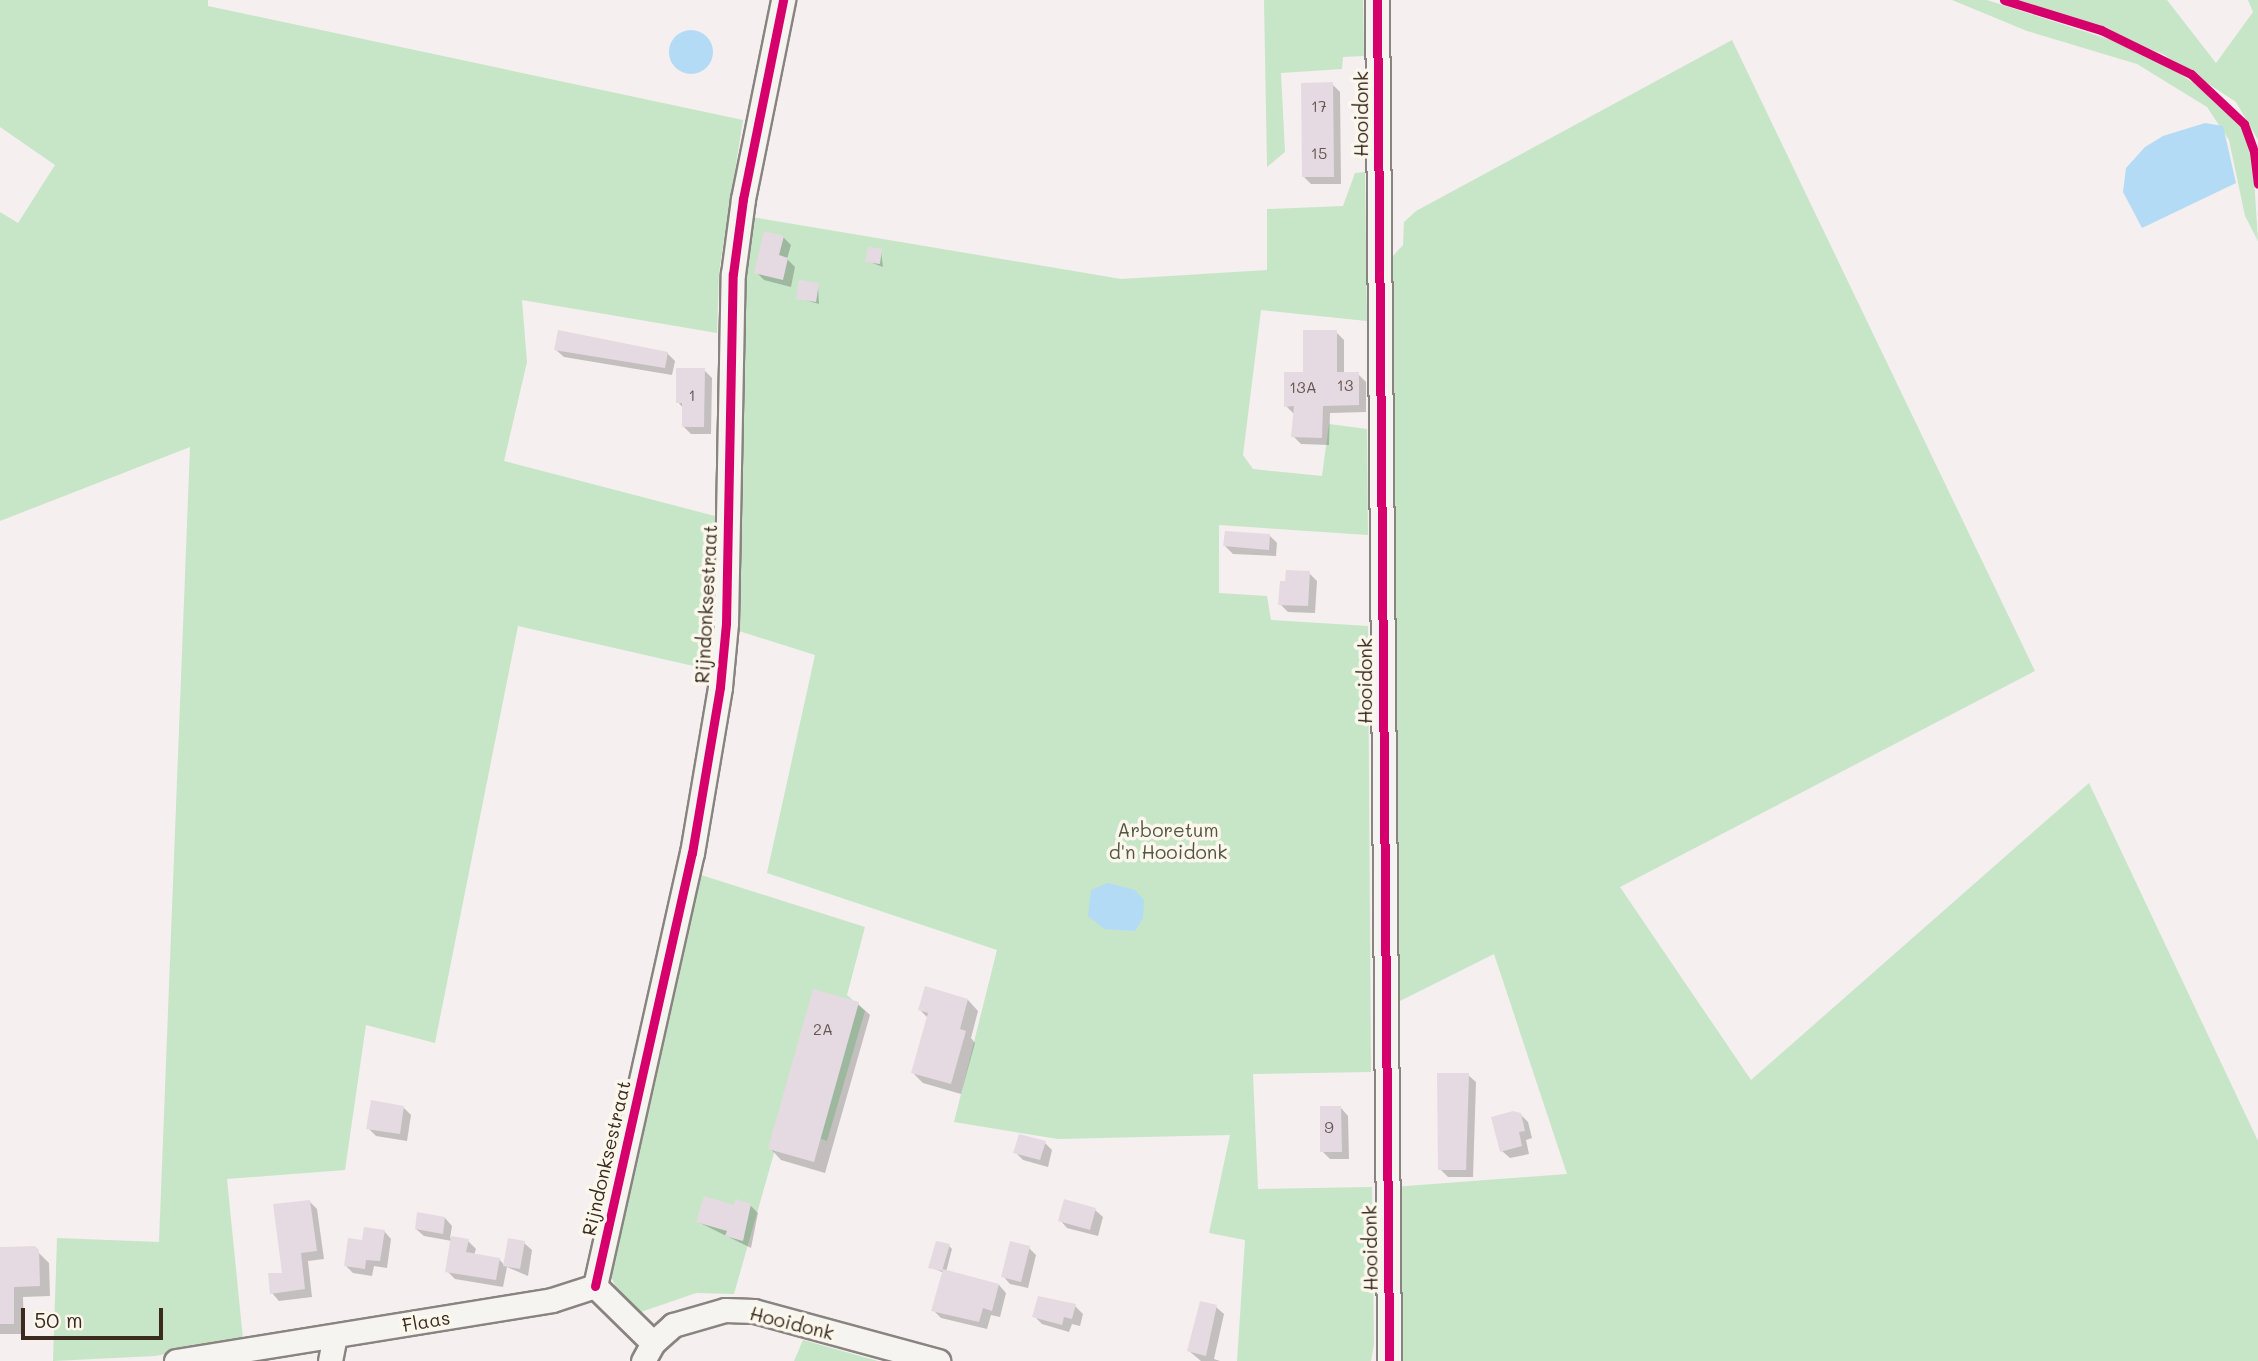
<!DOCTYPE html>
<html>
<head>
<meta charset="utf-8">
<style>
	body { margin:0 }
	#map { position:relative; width:2258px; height:1361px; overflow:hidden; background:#f5efef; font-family:Mali,sans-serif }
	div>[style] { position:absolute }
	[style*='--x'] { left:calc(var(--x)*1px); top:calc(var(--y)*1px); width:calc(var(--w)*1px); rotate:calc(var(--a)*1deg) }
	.green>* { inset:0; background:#c6e6c7 }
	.water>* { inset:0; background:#b3dbf5 }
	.round { border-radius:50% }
	.shadow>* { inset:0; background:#0003 }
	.building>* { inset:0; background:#e6dae2 }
	.roads { filter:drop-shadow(2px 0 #8a8481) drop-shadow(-2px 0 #8a8481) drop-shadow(0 2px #8a8481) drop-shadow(0 -2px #8a8481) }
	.minor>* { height:23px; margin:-11.5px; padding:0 11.5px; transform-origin:11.5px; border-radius:11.5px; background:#f6f4f1 }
	.cycleway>* { height:9px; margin:-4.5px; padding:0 4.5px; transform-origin:4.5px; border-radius:4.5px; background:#d6006c }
	span { translate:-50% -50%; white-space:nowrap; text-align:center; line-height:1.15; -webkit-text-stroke:7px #fbf7ec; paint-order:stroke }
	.number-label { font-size:16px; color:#665750 }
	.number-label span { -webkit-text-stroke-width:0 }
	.street-label { font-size:19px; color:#3b2a1e }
	.park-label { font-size:19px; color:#545740 }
	.scale { position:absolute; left:21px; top:1308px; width:142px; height:32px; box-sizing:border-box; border:4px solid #3b2a1e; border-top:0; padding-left:9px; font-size:21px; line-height:24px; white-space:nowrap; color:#3b2a1e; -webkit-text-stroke:5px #fbf7ec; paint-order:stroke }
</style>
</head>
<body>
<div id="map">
	<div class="green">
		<i style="clip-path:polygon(0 0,208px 0,208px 6px,743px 120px,719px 272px,717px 333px,522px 300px,527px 362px,504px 461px,715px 516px,711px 670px,518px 626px,435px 1043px,366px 1025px,345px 1170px,227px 1179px,243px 1339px,155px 1356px,53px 1361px,57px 1238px,159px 1242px,190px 447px,0 521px,0 212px,18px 223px,55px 165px,0 127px)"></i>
		<i style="clip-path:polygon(1264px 0,1363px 0,1364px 56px,1343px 57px,1342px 69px,1281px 73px,1285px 152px,1267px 167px)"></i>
		<i style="clip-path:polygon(1952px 0,1987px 0,2111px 40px,2176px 71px,2231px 109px,2246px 129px,2252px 146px,2258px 241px,2245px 216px,2229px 140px,2207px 107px,2137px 64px,2027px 31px)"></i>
		<i style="clip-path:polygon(2015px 0,2167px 0,2216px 63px,2253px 12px,2248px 0,2258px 0,2258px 140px,2236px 102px,2163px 54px)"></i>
		<i style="clip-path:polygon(1732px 40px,2035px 671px,1620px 887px,1751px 1080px,2089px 783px,2258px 1141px,2258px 1361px,1398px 1361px,1393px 1187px,1567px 1174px,1494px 954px,1392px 1005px,1392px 257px,1403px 245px,1404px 222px,1416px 211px)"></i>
		<i style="clip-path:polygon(1365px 172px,1367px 321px,1261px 310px,1243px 455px,1253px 469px,1322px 476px,1329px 424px,1367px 429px,1368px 535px,1219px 525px,1219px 593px,1267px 596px,1271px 620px,1368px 626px,1371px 1072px,1253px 1074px,1258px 1189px,1372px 1187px,1374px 1344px,1371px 1361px,1237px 1361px,1245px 1240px,1209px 1233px,1230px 1135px,1058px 1139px,954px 1122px,997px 950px,767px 873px,815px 655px,739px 631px,744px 266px,752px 217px,1121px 279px,1267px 270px,1267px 209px,1343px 206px,1355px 173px)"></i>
		<i style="clip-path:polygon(701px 875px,865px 927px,847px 995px,865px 1011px,827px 1141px,782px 1125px,734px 1294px,696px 1293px,641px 1312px,617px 1290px,609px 1272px)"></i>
		<i style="clip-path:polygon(803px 1340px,878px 1361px,794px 1361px)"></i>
	</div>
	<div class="water">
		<i class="round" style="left:669px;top:30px;width:44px;height:44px"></i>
		<i style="clip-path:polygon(2205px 123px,2223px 126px,2236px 183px,2142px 228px,2123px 192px,2126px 168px,2145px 147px,2163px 136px)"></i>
		<i style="clip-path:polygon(1108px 883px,1135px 890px,1144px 900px,1143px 918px,1135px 931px,1104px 929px,1088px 916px,1091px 890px)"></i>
	</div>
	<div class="shadow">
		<i style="clip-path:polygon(1332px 84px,1340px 92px,1341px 184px,1311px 184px,1303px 176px)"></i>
		<i style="clip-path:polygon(783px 237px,791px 245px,787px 259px,795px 267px,791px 287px,764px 280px,756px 272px)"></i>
		<i style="clip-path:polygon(881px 251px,883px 267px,867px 261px)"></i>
		<i style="clip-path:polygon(818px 285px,819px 304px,798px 298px)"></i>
		<i style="clip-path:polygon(1336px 332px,1344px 340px,1344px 374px,1358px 374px,1366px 382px,1366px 412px,1330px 413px,1329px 445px,1301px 444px,1293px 436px,1295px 415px,1286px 406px)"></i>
		<i style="clip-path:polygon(556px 350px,667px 353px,675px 361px,672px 375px,564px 357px)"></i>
		<i style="clip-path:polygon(704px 370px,712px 378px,711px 434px,691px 434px,683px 426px,683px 408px,678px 402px)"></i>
		<i style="clip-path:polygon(1269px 535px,1277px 543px,1276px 556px,1233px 554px,1225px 546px)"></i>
		<i style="clip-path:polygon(1309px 573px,1317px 581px,1315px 613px,1288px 612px,1280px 604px)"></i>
		<i style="clip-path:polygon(968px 1000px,978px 1011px,971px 1038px,975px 1043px,961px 1094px,923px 1083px,913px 1073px,928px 1018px,920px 1010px)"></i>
		<i style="clip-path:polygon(858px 1004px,870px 1015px,825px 1173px,781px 1160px,770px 1148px)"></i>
		<i style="clip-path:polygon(1468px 1075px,1476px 1082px,1473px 1177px,1448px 1177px,1440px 1169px)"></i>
		<i style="clip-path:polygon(404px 1108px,411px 1115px,407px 1141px,376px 1136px,368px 1128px)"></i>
		<i style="clip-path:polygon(1341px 1108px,1348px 1116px,1349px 1159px,1330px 1159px,1322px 1151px)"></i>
		<i style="clip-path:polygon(1520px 1114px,1528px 1122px,1532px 1138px,1526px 1140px,1529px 1154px,1510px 1158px,1502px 1151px)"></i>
		<i style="clip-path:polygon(1045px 1143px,1052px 1150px,1048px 1167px,1023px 1160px,1015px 1152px)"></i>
		<i style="clip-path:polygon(310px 1202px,317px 1209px,324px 1259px,308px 1261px,312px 1297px,279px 1301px,272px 1293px,284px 1275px)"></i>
		<i style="clip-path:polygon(750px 1205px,758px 1213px,751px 1248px,698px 1222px)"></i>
		<i style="clip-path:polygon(1095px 1210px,1103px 1217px,1098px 1236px,1067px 1228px,1060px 1220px)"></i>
		<i style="clip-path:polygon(445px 1218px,452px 1226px,450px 1238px,468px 1241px,476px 1249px,474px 1255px,499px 1259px,505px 1266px,524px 1243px,532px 1250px,528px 1276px,507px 1267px,503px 1287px,455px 1279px,447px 1271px,452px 1241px,424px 1236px,416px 1229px)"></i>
		<i style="clip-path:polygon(384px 1231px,391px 1239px,387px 1268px,374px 1266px,372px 1276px,353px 1273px,345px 1265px,364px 1242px)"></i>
		<i style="clip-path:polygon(949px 1246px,952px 1249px,946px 1272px,999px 1285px,1006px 1293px,1000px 1317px,991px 1315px,987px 1329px,941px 1318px,933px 1310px,944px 1273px,930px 1267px)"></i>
		<i style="clip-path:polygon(34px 1248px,49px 1263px,50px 1296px,23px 1297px,24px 1334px,0 1334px,0 1249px)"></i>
		<i style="clip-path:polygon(1029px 1248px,1036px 1255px,1028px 1288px,1010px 1284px,1003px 1276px)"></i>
		<i style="clip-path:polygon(1039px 1298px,1075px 1306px,1083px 1314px,1080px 1326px,1072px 1324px,1069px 1332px,1042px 1324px,1034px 1316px)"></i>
		<i style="clip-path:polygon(1216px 1307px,1224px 1314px,1214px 1359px,1220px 1361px,1201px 1361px,1189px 1351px)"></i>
	</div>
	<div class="building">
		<i style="clip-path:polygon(1333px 82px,1334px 177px,1302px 177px,1301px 83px)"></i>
		<i style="clip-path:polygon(764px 231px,784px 236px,779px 255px,788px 258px,783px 280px,754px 273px)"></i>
		<i style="clip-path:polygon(868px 247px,882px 249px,880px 264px,865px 262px)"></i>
		<i style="clip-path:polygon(799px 280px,819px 283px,816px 302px,796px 299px)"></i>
		<i style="clip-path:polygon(558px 330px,668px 352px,665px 368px,554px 350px)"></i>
		<i style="clip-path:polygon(1303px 330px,1337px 330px,1337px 372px,1359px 372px,1359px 405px,1323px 406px,1322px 438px,1291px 437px,1294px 406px,1284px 407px,1284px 372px,1303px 372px)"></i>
		<i style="clip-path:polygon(676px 368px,705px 368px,704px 427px,682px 427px,682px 403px,676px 403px)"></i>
		<i style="clip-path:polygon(1225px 531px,1270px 534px,1269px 550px,1223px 546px)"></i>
		<i style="clip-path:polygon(1286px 570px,1310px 571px,1308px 606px,1278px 605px,1280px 581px,1285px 581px)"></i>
		<i style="clip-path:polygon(925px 986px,968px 999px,960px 1029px,966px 1031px,951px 1084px,911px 1073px,928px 1013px,918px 1010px)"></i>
		<i style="clip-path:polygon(813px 989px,859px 1002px,814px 1162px,768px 1149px)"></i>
		<i style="clip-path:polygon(1437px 1073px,1469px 1073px,1466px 1170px,1438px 1170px)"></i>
		<i style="clip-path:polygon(371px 1100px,404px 1106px,400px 1134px,366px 1129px)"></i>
		<i style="clip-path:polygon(1320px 1106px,1341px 1106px,1342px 1152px,1320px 1152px)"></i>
		<i style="clip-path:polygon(1513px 1111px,1521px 1113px,1525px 1131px,1519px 1132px,1522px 1146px,1500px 1152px,1491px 1117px)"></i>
		<i style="clip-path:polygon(1019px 1134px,1046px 1141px,1040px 1160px,1013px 1153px)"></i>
		<i style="clip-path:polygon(704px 1196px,734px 1205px,736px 1199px,751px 1204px,743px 1241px,725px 1236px,727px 1231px,696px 1222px)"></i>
		<i style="clip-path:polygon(1064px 1199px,1096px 1208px,1090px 1230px,1058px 1221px)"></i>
		<i style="clip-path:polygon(310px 1200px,317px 1251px,301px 1253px,305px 1289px,270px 1294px,268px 1273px,282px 1273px,273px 1204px)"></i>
		<i style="clip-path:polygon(417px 1212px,445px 1217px,443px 1234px,415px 1229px)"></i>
		<i style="clip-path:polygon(364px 1227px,385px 1230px,380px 1261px,366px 1260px,365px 1269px,344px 1266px,348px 1238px,362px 1240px)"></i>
		<i style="clip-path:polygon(451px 1236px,469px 1239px,466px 1252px,500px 1258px,496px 1280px,445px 1272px)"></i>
		<i style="clip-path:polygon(508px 1238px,525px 1241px,520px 1269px,503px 1266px)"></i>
		<i style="clip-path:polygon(936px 1241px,950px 1244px,942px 1271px,928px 1268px)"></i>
		<i style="clip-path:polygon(1010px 1241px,1030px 1246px,1021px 1282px,1001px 1277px)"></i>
		<i style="clip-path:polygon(35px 1246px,39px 1250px,40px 1286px,14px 1287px,14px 1324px,0 1324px,0 1247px)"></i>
		<i style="clip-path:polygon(943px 1269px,999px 1284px,992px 1311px,983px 1308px,979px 1322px,931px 1311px)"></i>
		<i style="clip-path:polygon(1038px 1296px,1076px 1304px,1072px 1319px,1064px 1317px,1062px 1325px,1032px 1317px)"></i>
		<i style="clip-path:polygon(1200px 1301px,1217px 1305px,1206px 1356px,1187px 1351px)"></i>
	</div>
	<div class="roads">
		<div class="minor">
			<i style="--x:1377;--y:0;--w:1361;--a:89.49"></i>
			<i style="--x:595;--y:1286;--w:444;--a:-77.4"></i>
			<i style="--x:692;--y:853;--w:168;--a:-80.4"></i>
			<i style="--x:720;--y:687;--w:64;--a:-84.6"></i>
			<i style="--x:726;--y:623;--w:349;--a:-88.9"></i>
			<i style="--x:733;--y:274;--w:76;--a:-82.4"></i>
			<i style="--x:743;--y:199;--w:203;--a:-78.6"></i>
			<i style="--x:595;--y:1286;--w:81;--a:44.5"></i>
			<i style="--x:176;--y:1361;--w:381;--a:-9.2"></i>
			<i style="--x:552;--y:1300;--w:45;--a:-18"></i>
			<i style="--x:330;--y:1361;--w:25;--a:-79"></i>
			<i style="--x:643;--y:1361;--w:21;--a:-61"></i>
			<i style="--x:653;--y:1343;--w:27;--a:-42"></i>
			<i style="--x:673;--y:1325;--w:54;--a:-16.1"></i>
			<i style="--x:725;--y:1310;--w:29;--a:2"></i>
			<i style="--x:754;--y:1311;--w:191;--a:15.2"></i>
		</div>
	</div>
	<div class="cycleway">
		<i style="--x:1377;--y:0;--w:1361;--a:89.49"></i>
		<i style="--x:2004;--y:0;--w:102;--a:17.2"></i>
		<i style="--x:2101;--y:30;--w:100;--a:26.1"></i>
		<i style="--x:2191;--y:74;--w:73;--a:43.3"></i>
		<i style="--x:2244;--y:124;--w:30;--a:70"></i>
		<i style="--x:2254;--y:152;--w:32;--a:83"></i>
		<i style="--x:595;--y:1286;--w:444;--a:-77.4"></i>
		<i style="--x:692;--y:853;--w:168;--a:-80.4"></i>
		<i style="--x:720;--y:687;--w:64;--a:-84.6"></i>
		<i style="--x:726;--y:623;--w:349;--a:-88.9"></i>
		<i style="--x:733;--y:274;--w:76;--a:-82.4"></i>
		<i style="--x:743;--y:199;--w:203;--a:-78.6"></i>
	</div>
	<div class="number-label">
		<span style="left:1319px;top:106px">17</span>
		<span style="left:1319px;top:153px">15</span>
		<span style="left:1345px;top:385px">13</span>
		<span style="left:1303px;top:387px">13A</span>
		<span style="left:692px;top:395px">1</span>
		<span style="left:823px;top:1029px">2A</span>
		<span style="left:1329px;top:1127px">9</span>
	</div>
	<div class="street-label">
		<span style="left:1361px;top:114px;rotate:-90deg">Hooidonk</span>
		<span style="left:706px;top:604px;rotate:-87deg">Rijndonksestraat</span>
		<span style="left:1365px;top:681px;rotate:-90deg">Hooidonk</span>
		<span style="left:606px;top:1158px;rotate:-77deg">Rijndonksestraat</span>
		<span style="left:1370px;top:1248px;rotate:-91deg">Hooidonk</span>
		<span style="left:426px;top:1321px;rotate:-10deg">Flaas</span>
		<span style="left:792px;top:1323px;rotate:14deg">Hooidonk</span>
	</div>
	<div class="park-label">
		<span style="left:1168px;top:841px">Arboretum<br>d'n Hooidonk</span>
	</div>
	<div class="scale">50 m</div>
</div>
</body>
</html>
